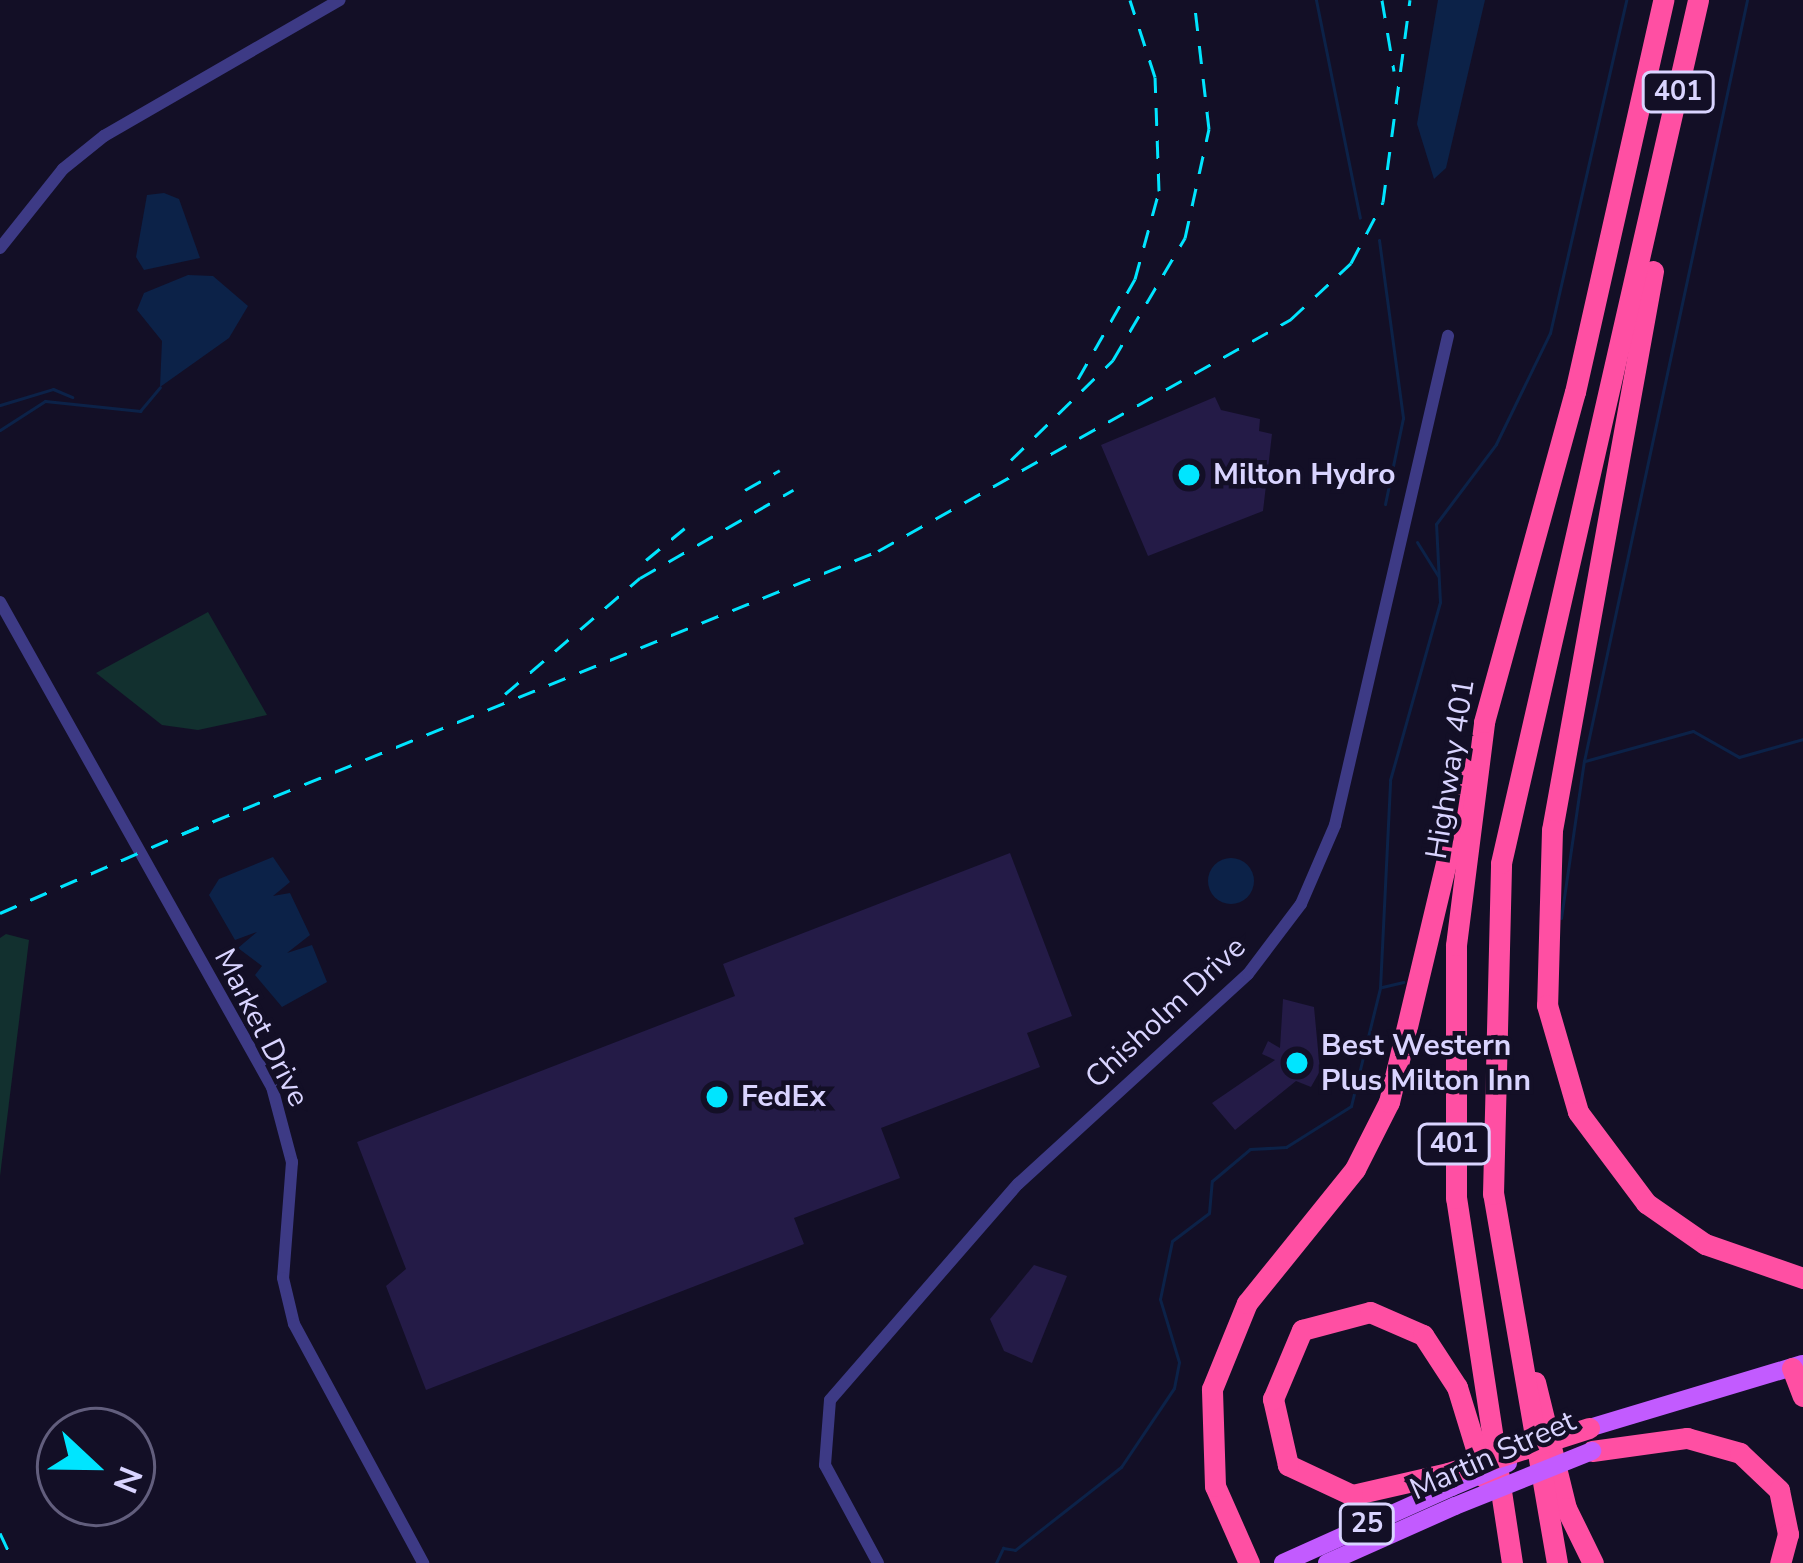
<!DOCTYPE html>
<html>
<head>
<meta charset="utf-8">
<style>
	body { margin:0 }
	#map { position:relative; width:1803px; height:1563px; overflow:hidden; background:#130f26; font-family:"Nunito Sans",sans-serif }
	div>[style] { position:absolute }
	[style*='--x'] { left:calc(var(--x)*1px); top:calc(var(--y)*1px); width:calc(var(--w)*1px); rotate:calc(var(--a)*1deg) }
	.green>* { inset:0; background:#12302f }
	.water>* { inset:0; background:#0c2248 }
	.round { border-radius:50% }
	.stream>* { height:3px; margin:-1.5px; padding:0 1.5px; transform-origin:1.5px; border-radius:1.5px; background:#0c2248 }
	.building>* { inset:0; background:#241b47 }
	.street>* { height:12px; margin:-6px; padding:0 6px; transform-origin:6px; border-radius:6px; background:#3d3a85 }
	.primary>* { height:18px; margin:-9px; padding:0 9px; transform-origin:9px; border-radius:9px; background:#c25bff }
	.highway>* { height:21px; margin:-10.5px; padding:0 10.5px; transform-origin:10.5px; border-radius:10.5px; background:#ff4fa3 }
	.rail>* { height:3px; margin-top:-1.5px; transform-origin:0; background:repeating-linear-gradient(90deg,#00e5ff 0 18px,transparent 0 33px) }
	.primary-bridge>* { height:18px; margin:-9px; padding:0 9px; transform-origin:9px; border-radius:9px; background:#c25bff }
	.highway-bridge>* { height:21px; margin:-10.5px; padding:0 10.5px; transform-origin:10.5px; border-radius:10.5px; background:#ff4fa3 }
	.dots>* { width:33px; height:33px; translate:-50% -50%; box-sizing:border-box; border:6px solid #130f26; border-radius:50% }
	span { translate:-50% -50%; white-space:nowrap; text-align:center; line-height:1.15; -webkit-text-stroke:9px #130f26; paint-order:stroke }
	.shield-label span { padding:3px 9px; background:#130f26; border:3px solid; border-radius:9px; -webkit-text-stroke-width:0 }
	.shield-label { font-size:27px; color:#d9d4ff; font-weight:700 }
	.poi-label { font-size:30px; color:#d9d4ff; font-weight:700 }
	.left { translate:0 -50%; text-align:left }
	.street-label { font-size:30px; color:#d9d4ff }
	.north { position:absolute; left:36px; top:1407px; width:120px; height:120px; box-sizing:border-box; background:#130f26; border:3px solid #625e7d; border-radius:50%; rotate:112deg; font-size:33px; font-weight:700; line-height:48px; text-align:center; color:#d9d4ff }
	.north::after { content:''; display:block; margin:auto; width:42px; height:54px; background:#00e5ff; clip-path:polygon(50% 0,100% 100%,50% 72%,0 100%) }
</style>
</head>
<body>
<div id="map">
	<div class="green">
		<i style="clip-path:polygon(208px 612px,267px 715px,198px 730px,162px 725px,96px 673px)"></i>
		<i style="clip-path:polygon(6px 934px,29px 940px,0 1176px,0 938px)"></i>
	</div>
	<div class="water">
		<i style="clip-path:polygon(1438px 0,1485px 0,1446px 168px,1434px 179px,1417px 124px)"></i>
		<i style="clip-path:polygon(164px 193px,179px 199px,200px 258px,144px 270px,136px 257px,147px 195px)"></i>
		<i style="clip-path:polygon(188px 275px,213px 276px,248px 306px,229px 338px,160px 387px,162px 341px,137px 310px,144px 293px)"></i>
		<i style="clip-path:polygon(273px 857px,290px 882px,273px 896px,290px 893px,310px 935px,287px 953px,312px 945px,327px 982px,282px 1007px,255px 975px,262px 966px,238px 948px,257px 932px,235px 940px,209px 895px,219px 879px)"></i>
		<i class="round" style="left:1208px;top:858px;width:46px;height:46px"></i>
	</div>
	<div class="stream">
		<i style="--x:1316;--y:0;--w:222;--a:78.6"></i>
		<i style="--x:1379;--y:240;--w:180;--a:82.3"></i>
		<i style="--x:1403;--y:418;--w:88;--a:101.8"></i>
		<i style="--x:0;--y:405;--w:55;--a:-16.8"></i>
		<i style="--x:53;--y:389;--w:21;--a:23"></i>
		<i style="--x:0;--y:430;--w:54;--a:-32.8"></i>
		<i style="--x:45;--y:401;--w:96;--a:6"></i>
		<i style="--x:140;--y:411;--w:31;--a:-50"></i>
		<i style="--x:1417;--y:542;--w:40;--a:58"></i>
		<i style="--x:1585;--y:761;--w:112;--a:-15.5"></i>
		<i style="--x:1693;--y:731;--w:53;--a:29.5"></i>
		<i style="--x:1739;--y:757;--w:66;--a:-15.7"></i>
		<i style="--x:1561;--y:918;--w:159;--a:-81.7"></i>
		<i style="--x:1584;--y:761;--w:778;--a:-77.91"></i>
		<i style="--x:1382;--y:987;--w:22;--a:-13"></i>
		<i style="--x:996;--y:1563;--w:17;--a:-65"></i>
		<i style="--x:1003;--y:1548;--w:12;--a:9"></i>
		<i style="--x:1015;--y:1550;--w:135;--a:-38.1"></i>
		<i style="--x:1121;--y:1467;--w:95;--a:-56.1"></i>
		<i style="--x:1174;--y:1388;--w:26;--a:-79"></i>
		<i style="--x:1179;--y:1362;--w:66;--a:-106.8"></i>
		<i style="--x:1160;--y:1299;--w:59;--a:-78.3"></i>
		<i style="--x:1172;--y:1241;--w:46;--a:-37.1"></i>
		<i style="--x:1209;--y:1213;--w:32;--a:-85"></i>
		<i style="--x:1212;--y:1181;--w:50;--a:-40.1"></i>
		<i style="--x:1250;--y:1149;--w:36;--a:-3"></i>
		<i style="--x:1286;--y:1147;--w:77;--a:-32.2"></i>
		<i style="--x:1351;--y:1106;--w:122;--a:-76.2"></i>
		<i style="--x:1380;--y:988;--w:208;--a:-87.2"></i>
		<i style="--x:1390;--y:780;--w:185;--a:-74.3"></i>
		<i style="--x:1440;--y:602;--w:78;--a:-92.9"></i>
		<i style="--x:1436;--y:524;--w:100;--a:-53.1"></i>
		<i style="--x:1496;--y:444;--w:123;--a:-64.1"></i>
		<i style="--x:1550;--y:333;--w:342;--a:-77.1"></i>
	</div>
	<div class="building">
		<i style="clip-path:polygon(1215px 397px,1221px 410px,1260px 419px,1259px 431px,1272px 434px,1263px 511px,1148px 556px,1101px 445px)"></i>
		<i style="clip-path:polygon(1010px 853px,1072px 1016px,1027px 1033px,1040px 1067px,881px 1128px,900px 1178px,794px 1218px,804px 1244px,426px 1390px,386px 1286px,406px 1269px,357px 1142px,735px 996px,723px 964px)"></i>
		<i style="clip-path:polygon(1283px 999px,1314px 1007px,1320px 1071px,1311px 1087px,1296px 1081px,1235px 1130px,1212px 1103px,1275px 1060px,1262px 1054px,1268px 1041px,1280px 1048px)"></i>
		<i style="clip-path:polygon(1034px 1265px,1067px 1276px,1032px 1363px,1004px 1351px,990px 1319px)"></i>
	</div>
	<div class="street">
		<i style="--x:0;--y:248;--w:101;--a:-51.4"></i>
		<i style="--x:63;--y:169;--w:53;--a:-38.8"></i>
		<i style="--x:104;--y:136;--w:272;--a:-30"></i>
		<i style="--x:0;--y:602;--w:556;--a:60.72"></i>
		<i style="--x:272;--y:1087;--w:78;--a:75.1"></i>
		<i style="--x:292;--y:1162;--w:116;--a:94.4"></i>
		<i style="--x:283;--y:1278;--w:47;--a:76.6"></i>
		<i style="--x:294;--y:1324;--w:272;--a:61.6"></i>
		<i style="--x:878;--y:1563;--w:111;--a:-118.4"></i>
		<i style="--x:825;--y:1465;--w:65;--a:-85.6"></i>
		<i style="--x:830;--y:1400;--w:286;--a:-49"></i>
		<i style="--x:1018;--y:1184;--w:311;--a:-42.4"></i>
		<i style="--x:1248;--y:974;--w:88;--a:-52.9"></i>
		<i style="--x:1301;--y:904;--w:86;--a:-66.7"></i>
		<i style="--x:1335;--y:825;--w:502;--a:-76.99"></i>
	</div>
	<div class="primary">
		<i style="--x:1589;--y:1428;--w:223;--a:-16.7"></i>
		<i style="--x:1283;--y:1563;--w:185;--a:-24.2"></i>
		<i style="--x:1327;--y:1563;--w:140;--a:-24"></i>
	</div>
	<div class="highway">
		<i style="--x:1653;--y:271;--w:568;--a:100.24"></i>
		<i style="--x:1552;--y:830;--w:175;--a:91.6"></i>
		<i style="--x:1547;--y:1005;--w:111;--a:73.8"></i>
		<i style="--x:1578;--y:1112;--w:114;--a:53.2"></i>
		<i style="--x:1646;--y:1203;--w:72;--a:34.8"></i>
		<i style="--x:1705;--y:1244;--w:104;--a:19.1"></i>
		<i style="--x:1792;--y:1368;--w:30;--a:69"></i>
		<i style="--x:1535;--y:1382;--w:130;--a:76.2"></i>
		<i style="--x:1566;--y:1508;--w:61;--a:63.9"></i>
		<i style="--x:1592;--y:1451;--w:96;--a:-7.8"></i>
		<i style="--x:1687;--y:1438;--w:55;--a:15.8"></i>
		<i style="--x:1740;--y:1453;--w:54;--a:43.5"></i>
		<i style="--x:1779;--y:1490;--w:45;--a:78.4"></i>
		<i style="--x:1788;--y:1534;--w:30;--a:105"></i>
		<i style="--x:1448;--y:1473;--w:98;--a:167.1"></i>
		<i style="--x:1352;--y:1495;--w:71;--a:-154.9"></i>
		<i style="--x:1288;--y:1465;--w:68;--a:-102.8"></i>
		<i style="--x:1273;--y:1399;--w:75;--a:-67.2"></i>
		<i style="--x:1302;--y:1330;--w:70;--a:-14.8"></i>
		<i style="--x:1370;--y:1312;--w:58;--a:23.5"></i>
		<i style="--x:1423;--y:1335;--w:62;--a:56.8"></i>
		<i style="--x:1457;--y:1387;--w:95;--a:72.9"></i>
		<i style="--x:1249;--y:1563;--w:84;--a:-113.8"></i>
		<i style="--x:1215;--y:1486;--w:97;--a:-91.8"></i>
		<i style="--x:1212;--y:1389;--w:93;--a:-67.9"></i>
		<i style="--x:1247;--y:1303;--w:172;--a:-51.1"></i>
		<i style="--x:1355;--y:1169;--w:75;--a:-63.1"></i>
		<i style="--x:1389;--y:1102;--w:349;--a:-76.6"></i>
		<i style="--x:1512;--y:1563;--w:369;--a:-98.7"></i>
		<i style="--x:1456;--y:1198;--w:253;--a:-90"></i>
		<i style="--x:1456;--y:945;--w:225;--a:-82.8"></i>
		<i style="--x:1484;--y:722;--w:342;--a:-74.6"></i>
		<i style="--x:1575;--y:392;--w:402;--a:-77.3"></i>
		<i style="--x:1557;--y:1563;--w:375;--a:-99.8"></i>
		<i style="--x:1493;--y:1194;--w:331;--a:-88.6"></i>
		<i style="--x:1501;--y:863;--w:885;--a:-77.14"></i>
	</div>
	<div class="rail">
		<i style="--x:1382;--y:0;--w:72;--a:80.4"></i>
		<i style="--x:1078;--y:379;--w:115;--a:-60.3"></i>
		<i style="--x:1135;--y:279;--w:91;--a:-74.7"></i>
		<i style="--x:1159;--y:191;--w:114;--a:-92"></i>
		<i style="--x:1155;--y:77;--w:81;--a:-108"></i>
		<i style="--x:1011;--y:460;--w:143;--a:-44.4"></i>
		<i style="--x:1113;--y:360;--w:142;--a:-59.5"></i>
		<i style="--x:1185;--y:238;--w:112;--a:-77.6"></i>
		<i style="--x:1209;--y:129;--w:130;--a:-96.6"></i>
		<i style="--x:745;--y:490;--w:40;--a:-29.7"></i>
		<i style="--x:646;--y:560;--w:50;--a:-39.4"></i>
		<i style="--x:505;--y:694;--w:178;--a:-40.7"></i>
		<i style="--x:640;--y:578;--w:177;--a:-29.9"></i>
		<i style="--x:182;--y:834;--w:751;--a:-22.13"></i>
		<i style="--x:878;--y:551;--w:474;--a:-29.3"></i>
		<i style="--x:1291;--y:319;--w:82;--a:-43"></i>
		<i style="--x:1351;--y:263;--w:69;--a:-62.3"></i>
		<i style="--x:1383;--y:202;--w:204;--a:-82.4"></i>
		<i style="--x:0;--y:913;--w:216;--a:-23.5"></i>
		<i style="--x:0;--y:1533;--w:33;--a:65"></i>
	</div>
	<div class="primary-bridge">
		<i style="--x:1452;--y:1487;--w:61;--a:-23.2"></i>
		<i style="--x:1455;--y:1506;--w:148;--a:-21.9"></i>
	</div>
	<div class="highway-bridge">
		<i style="--x:1448;--y:1473;--w:148;--a:-17.7"></i>
	</div>
	<div class="dots">
		<i style="left:1189px;top:475px;background:#00e5ff"></i>
		<i style="left:1297px;top:1063px;background:#00e5ff"></i>
		<i style="left:717px;top:1097px;background:#00e5ff"></i>
	</div>
	<div class="shield-label">
		<span style="left:1678px;top:92px">401</span>
		<span style="left:1454px;top:1144px">401</span>
		<span style="left:1367px;top:1524px">25</span>
	</div>
	<div class="poi-label">
		<span class="left" style="left:1213px;top:475px">Milton Hydro</span>
		<span class="left" style="left:1321px;top:1063px">Best Western<br>Plus Milton Inn</span>
		<span class="left" style="left:741px;top:1097px">FedEx</span>
	</div>
	<div class="street-label">
		<span style="left:1451px;top:769px;rotate:-81deg">Highway 401</span>
		<span style="left:1166px;top:1013px;rotate:-43deg">Chisholm Drive</span>
		<span style="left:261px;top:1028px;rotate:63deg">Market Drive</span>
		<span style="left:1493px;top:1456px;rotate:-24deg">Martin Street</span>
	</div>
	<div class="north">N</div>
</div>
</body>
</html>
